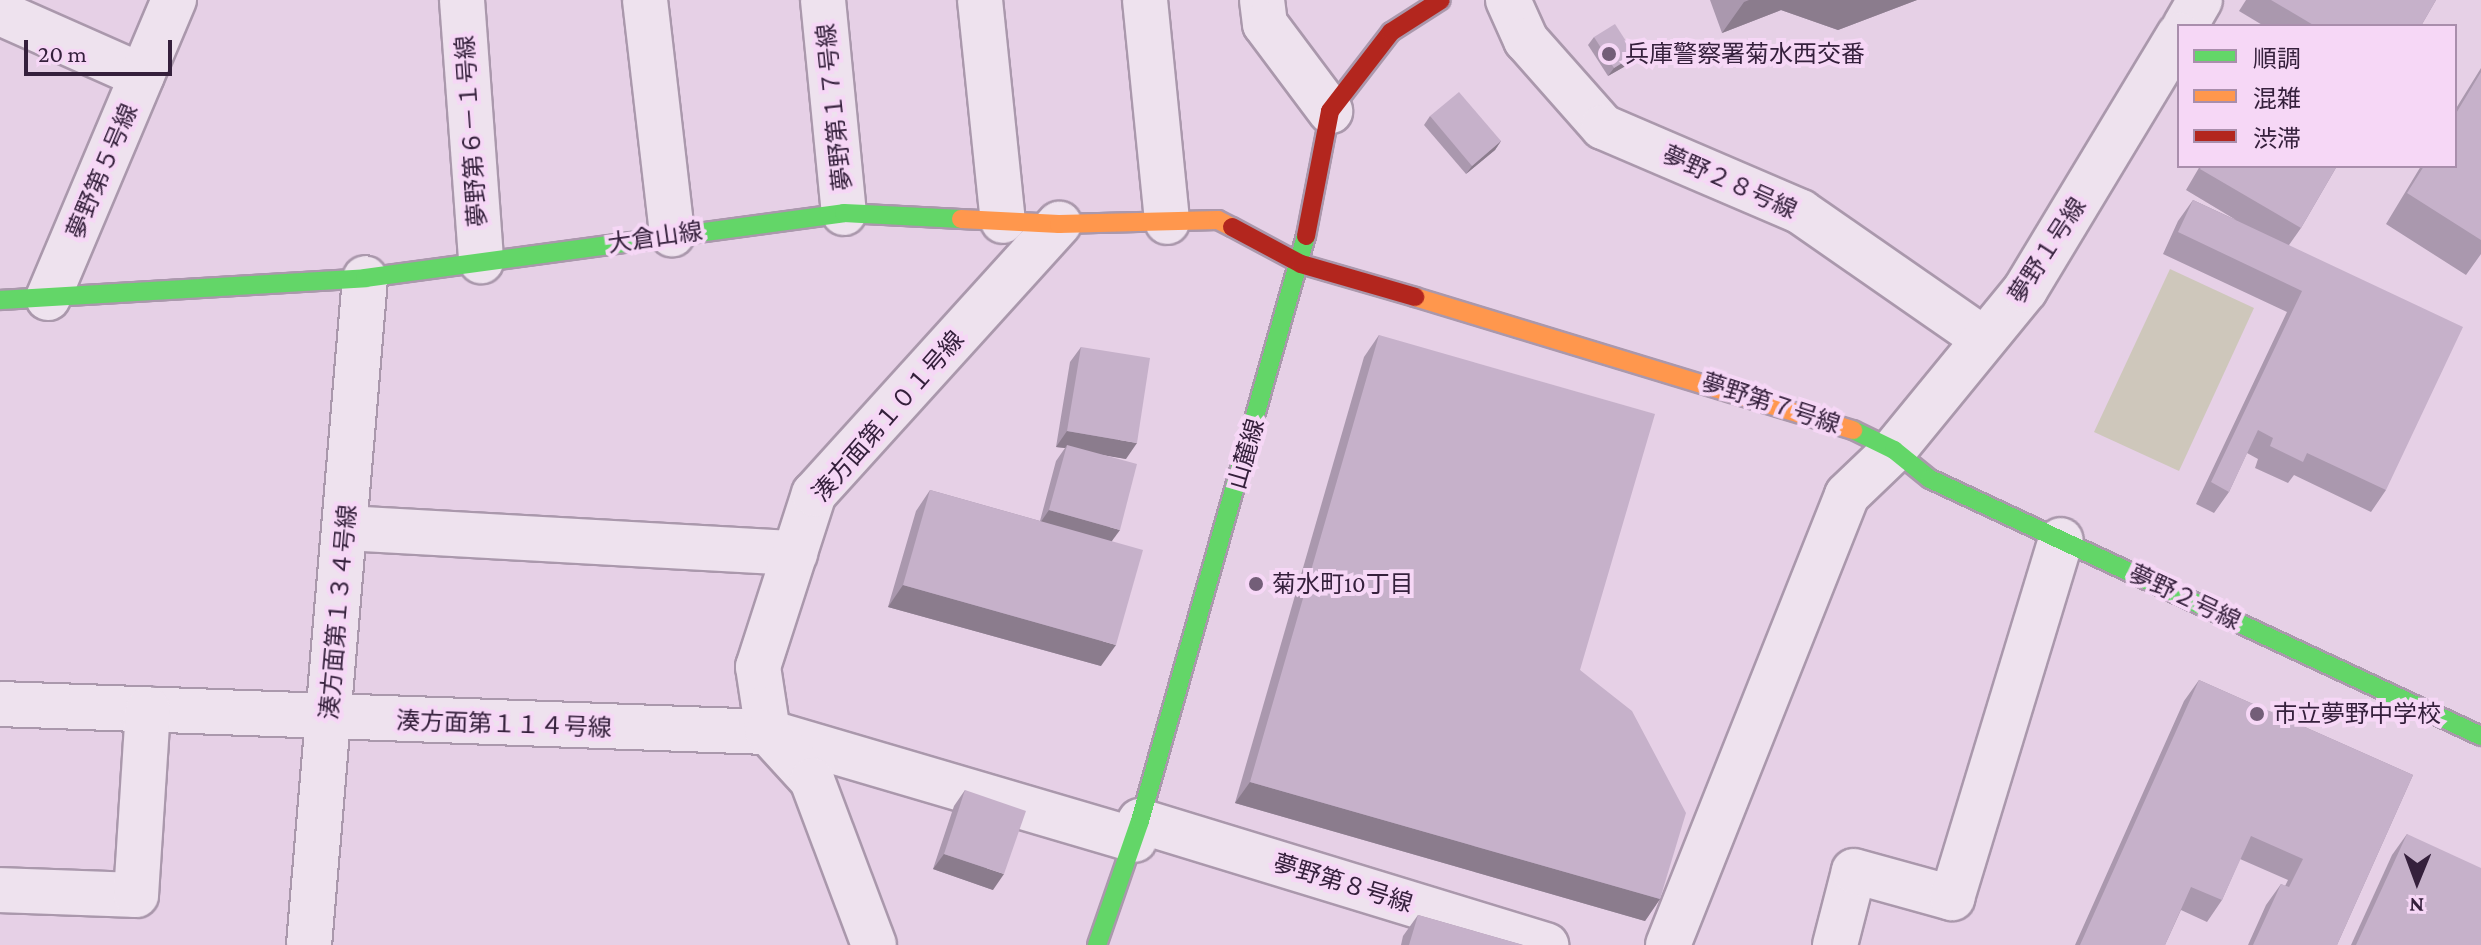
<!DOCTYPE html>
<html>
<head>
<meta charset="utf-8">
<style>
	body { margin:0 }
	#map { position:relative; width:2481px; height:945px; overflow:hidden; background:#e6d0e6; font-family:"Crimson Pro","Noto Sans JP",serif }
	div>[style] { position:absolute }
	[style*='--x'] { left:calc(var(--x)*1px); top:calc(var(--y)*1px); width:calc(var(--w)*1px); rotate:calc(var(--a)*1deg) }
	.water>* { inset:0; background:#cec7bb }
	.roads { filter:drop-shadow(2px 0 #aa98ac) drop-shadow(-2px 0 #aa98ac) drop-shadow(0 2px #aa98ac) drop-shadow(0 -2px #aa98ac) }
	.street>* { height:44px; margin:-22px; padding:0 22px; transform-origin:22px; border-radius:22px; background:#eee2ee }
	.fast>* { height:18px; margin:-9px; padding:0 9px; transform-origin:9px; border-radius:9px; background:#63d668 }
	.slow>* { height:18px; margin:-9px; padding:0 9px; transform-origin:9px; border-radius:9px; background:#ff974d }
	.jam>* { height:18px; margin:-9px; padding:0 9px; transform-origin:9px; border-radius:9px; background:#b3261e }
	.wall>* { inset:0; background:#aa98ae }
	.shaded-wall>* { inset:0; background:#8b7c8d }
	.building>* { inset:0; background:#c6b1ca }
	.dots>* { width:22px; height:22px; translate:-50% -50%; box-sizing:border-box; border:4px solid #f6d7f6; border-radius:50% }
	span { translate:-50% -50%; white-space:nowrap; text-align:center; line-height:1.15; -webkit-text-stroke:8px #f6d7f6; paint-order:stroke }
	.poi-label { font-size:24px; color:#35203c }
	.left { translate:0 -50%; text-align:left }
	.street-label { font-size:24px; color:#35203c }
	.legend { position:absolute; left:2177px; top:24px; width:280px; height:144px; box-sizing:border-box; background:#f6d7f6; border:2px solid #a98eac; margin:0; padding:10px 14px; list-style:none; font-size:24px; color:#35203c }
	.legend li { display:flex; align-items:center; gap:16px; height:40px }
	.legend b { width:40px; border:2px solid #a98eac }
	.north { position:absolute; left:2377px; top:841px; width:80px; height:80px; -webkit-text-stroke:6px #f6d7f6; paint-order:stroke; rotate:181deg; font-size:22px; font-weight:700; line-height:32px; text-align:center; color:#35203c }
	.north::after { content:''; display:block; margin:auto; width:28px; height:36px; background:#35203c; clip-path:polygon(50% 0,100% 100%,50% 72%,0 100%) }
	.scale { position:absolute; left:24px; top:40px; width:148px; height:36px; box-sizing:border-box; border:4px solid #35203c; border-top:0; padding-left:10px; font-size:24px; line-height:28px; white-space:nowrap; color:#35203c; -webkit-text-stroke:6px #f6d7f6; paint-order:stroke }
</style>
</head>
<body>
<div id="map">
	<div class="water">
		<i style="clip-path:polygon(2170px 269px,2254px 308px,2179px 471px,2094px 432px)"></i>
	</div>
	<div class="roads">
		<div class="street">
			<i style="--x:462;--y:0;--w:262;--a:85.8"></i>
			<i style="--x:645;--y:0;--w:236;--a:83.4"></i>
			<i style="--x:823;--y:0;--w:214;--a:84.4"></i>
			<i style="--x:980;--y:0;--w:222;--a:84.1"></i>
			<i style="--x:1145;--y:0;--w:223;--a:84.3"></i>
			<i style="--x:1262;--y:0;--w:24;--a:83"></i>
			<i style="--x:1265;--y:24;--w:109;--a:53.2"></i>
			<i style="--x:1508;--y:0;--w:44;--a:65.8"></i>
			<i style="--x:1526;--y:40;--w:116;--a:48.5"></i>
			<i style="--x:1603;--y:127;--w:215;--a:23.2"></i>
			<i style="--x:1801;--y:212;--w:221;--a:34.8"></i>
			<i style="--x:0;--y:13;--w:155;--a:23.9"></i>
			<i style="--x:2185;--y:26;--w:30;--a:-60"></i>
			<i style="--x:48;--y:298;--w:324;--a:-67.1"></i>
			<i style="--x:345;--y:528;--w:451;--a:3.2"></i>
			<i style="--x:0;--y:704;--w:769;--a:2.09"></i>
			<i style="--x:768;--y:732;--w:382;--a:16.4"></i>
			<i style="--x:768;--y:732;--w:66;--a:-98.7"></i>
			<i style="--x:758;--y:667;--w:182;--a:-72.1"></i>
			<i style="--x:814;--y:494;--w:365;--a:-47.8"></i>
			<i style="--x:768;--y:732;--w:65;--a:47.5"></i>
			<i style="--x:812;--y:780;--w:176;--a:69.4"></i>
			<i style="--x:1140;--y:821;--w:425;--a:17"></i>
			<i style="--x:0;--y:890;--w:136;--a:2.1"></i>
			<i style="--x:136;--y:895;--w:186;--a:-86.3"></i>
			<i style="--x:309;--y:945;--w:669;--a:-85.2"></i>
			<i style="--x:1668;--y:945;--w:484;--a:-68.3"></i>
			<i style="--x:1847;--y:495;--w:65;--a:-43.8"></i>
			<i style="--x:1894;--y:450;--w:207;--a:-50.7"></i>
			<i style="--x:2025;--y:290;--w:298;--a:-58.9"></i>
			<i style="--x:1835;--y:945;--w:76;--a:-75.6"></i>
			<i style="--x:1854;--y:871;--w:102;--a:15.4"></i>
			<i style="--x:1952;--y:898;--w:374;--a:-73.1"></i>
		</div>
		<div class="fast">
			<i style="--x:0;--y:300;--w:366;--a:-3.4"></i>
			<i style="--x:365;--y:278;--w:483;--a:-7.7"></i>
			<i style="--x:844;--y:213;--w:117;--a:2.9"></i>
			<i style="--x:1853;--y:430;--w:46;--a:26"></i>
			<i style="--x:1894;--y:450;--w:46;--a:38.9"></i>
			<i style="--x:1930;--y:479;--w:608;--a:25.01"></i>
			<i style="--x:1097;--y:945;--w:131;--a:-70.9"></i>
			<i style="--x:1140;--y:821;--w:608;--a:-74.16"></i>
		</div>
		<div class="slow">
			<i style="--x:961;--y:219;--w:98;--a:2.9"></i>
			<i style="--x:1059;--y:224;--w:159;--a:-1.4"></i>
			<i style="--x:1218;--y:220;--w:16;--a:27"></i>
			<i style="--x:1415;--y:297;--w:458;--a:16.9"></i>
		</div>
		<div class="jam">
			<i style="--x:1232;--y:227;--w:78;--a:28.2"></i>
			<i style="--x:1301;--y:264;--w:119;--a:16.1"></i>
			<i style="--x:1306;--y:236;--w:127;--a:-79.1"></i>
			<i style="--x:1330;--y:111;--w:100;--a:-52.3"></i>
			<i style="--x:1391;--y:32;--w:59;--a:-32.6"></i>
		</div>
	</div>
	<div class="wall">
		<i style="clip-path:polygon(1710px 0,1917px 0,1838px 30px,1781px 10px,1722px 33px)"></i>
		<i style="clip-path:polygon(2246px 0,2436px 0,2421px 26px,2264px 26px,2239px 11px)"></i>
		<i style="clip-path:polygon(1594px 37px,1635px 55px,1629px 64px,1608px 76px,1588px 45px)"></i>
		<i style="clip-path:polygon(2481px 68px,2481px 254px,2466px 275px,2386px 224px,2421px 166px,2455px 166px,2455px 110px)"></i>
		<i style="clip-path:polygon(1430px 116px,1501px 141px,1495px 150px,1466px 174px,1424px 125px)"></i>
		<i style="clip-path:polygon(2200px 166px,2337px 166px,2301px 228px,2289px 245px,2386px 490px,2371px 512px,2294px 475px,2288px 483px,2255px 468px,2258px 459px,2247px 453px,2229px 492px,2214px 513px,2196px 504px,2287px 312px,2163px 254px,2178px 221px,2193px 200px,2236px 220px,2186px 190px)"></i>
		<i style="clip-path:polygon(1379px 335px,1580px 670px,1660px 899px,1645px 921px,1235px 803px,1364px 357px)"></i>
		<i style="clip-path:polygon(1081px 347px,1126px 459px,1101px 454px,1111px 541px,1101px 666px,888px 607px,916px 511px,930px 490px,1040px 521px,1056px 461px,1065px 448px,1056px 447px,1070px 362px)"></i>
		<i style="clip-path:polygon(2199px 680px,2413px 775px,2337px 945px,2248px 945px,2266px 905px,2281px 884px,2285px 886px,2288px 880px,2240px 859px,2222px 900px,2207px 922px,2181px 910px,2165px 945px,2075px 945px,2184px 701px)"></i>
		<i style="clip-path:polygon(965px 790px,993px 890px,933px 869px,954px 806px)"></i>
		<i style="clip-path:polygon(2407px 834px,2481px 945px,2351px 945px,2392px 855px)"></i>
		<i style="clip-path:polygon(1418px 915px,1523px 945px,1401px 945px,1403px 936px)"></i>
	</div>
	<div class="shaded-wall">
		<i style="clip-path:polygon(1749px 0,1917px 0,1838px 30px,1781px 10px,1722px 33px,1744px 2px)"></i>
		<i style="clip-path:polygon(1635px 55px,1629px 64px,1608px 76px,1614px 68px)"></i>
		<i style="clip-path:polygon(1501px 141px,1495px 150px,1466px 174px,1472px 166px)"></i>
		<i style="clip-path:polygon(1067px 431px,1137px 443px,1126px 459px,1066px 449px,1067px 445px,1065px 448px,1056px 447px)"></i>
		<i style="clip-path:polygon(1049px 510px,1120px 530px,1109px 545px,1038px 526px)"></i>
		<i style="clip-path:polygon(903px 585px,1116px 645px,1101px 666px,888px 607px)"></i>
		<i style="clip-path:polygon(1250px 782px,1660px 899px,1645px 921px,1235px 803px)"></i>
		<i style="clip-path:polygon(944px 854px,1004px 874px,993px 890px,933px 869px)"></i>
	</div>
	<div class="building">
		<i style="clip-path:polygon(2271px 0,2436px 0,2421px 26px,2315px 26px)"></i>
		<i style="clip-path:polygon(1615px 24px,1635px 55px,1614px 68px,1594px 37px)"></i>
		<i style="clip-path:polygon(2481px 72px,2481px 240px,2407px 193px,2424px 166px,2455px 166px,2455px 115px)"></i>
		<i style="clip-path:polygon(1459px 92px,1501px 141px,1472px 166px,1430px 116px)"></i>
		<i style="clip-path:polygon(2202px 166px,2337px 166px,2301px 228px,2200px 169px)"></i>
		<i style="clip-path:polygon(2193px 200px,2463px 327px,2386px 490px,2307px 453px,2303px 462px,2270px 446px,2273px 438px,2258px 430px,2229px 492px,2211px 482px,2302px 291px,2178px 232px)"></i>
		<i style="clip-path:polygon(1379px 335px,1655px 414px,1580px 670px,1632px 711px,1686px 813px,1660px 899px,1250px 782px)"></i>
		<i style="clip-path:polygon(1081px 347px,1150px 358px,1137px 443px,1067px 431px)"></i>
		<i style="clip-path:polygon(1067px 445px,1137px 464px,1120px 530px,1049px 510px)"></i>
		<i style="clip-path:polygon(930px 490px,1143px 550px,1116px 645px,903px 585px)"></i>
		<i style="clip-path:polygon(2199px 680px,2413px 775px,2337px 945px,2253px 945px,2281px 884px,2289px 887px,2303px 859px,2251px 836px,2222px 900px,2191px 887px,2165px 945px,2080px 945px)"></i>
		<i style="clip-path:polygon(965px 790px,1026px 811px,1004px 874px,944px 854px)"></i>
		<i style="clip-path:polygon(2407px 834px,2481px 868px,2481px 945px,2356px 945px)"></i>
		<i style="clip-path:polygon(1418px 915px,1523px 945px,1409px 945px)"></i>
	</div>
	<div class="dots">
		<i style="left:1609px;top:54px;background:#735e78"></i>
		<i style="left:1256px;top:584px;background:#735e78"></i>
		<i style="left:2257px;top:714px;background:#735e78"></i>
	</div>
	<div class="poi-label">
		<span class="left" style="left:1625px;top:54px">兵庫警察署菊水西交番</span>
		<span class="left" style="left:1272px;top:584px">菊水町10丁目</span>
		<span class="left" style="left:2273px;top:714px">市立夢野中学校</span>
	</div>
	<div class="street-label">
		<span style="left:834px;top:107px;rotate:-96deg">夢野第１７号線</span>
		<span style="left:471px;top:131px;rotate:-94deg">夢野第６－１号線</span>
		<span style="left:102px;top:171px;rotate:-67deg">夢野第５号線</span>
		<span style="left:1730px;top:182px;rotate:24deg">夢野２８号線</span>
		<span style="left:655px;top:237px;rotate:-8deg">大倉山線</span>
		<span style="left:2047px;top:250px;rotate:-57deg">夢野１号線</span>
		<span style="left:1771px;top:403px;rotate:18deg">夢野第７号線</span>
		<span style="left:888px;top:416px;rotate:-49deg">湊方面第１０１号線</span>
		<span style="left:1246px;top:454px;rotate:-74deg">山麓線</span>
		<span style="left:2185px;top:597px;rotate:25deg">夢野２号線</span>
		<span style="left:338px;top:612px;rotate:-85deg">湊方面第１３４号線</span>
		<span style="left:504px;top:724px;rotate:2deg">湊方面第１１４号線</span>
		<span style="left:1343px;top:883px;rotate:17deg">夢野第８号線</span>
	</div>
	<ul class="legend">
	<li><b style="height:10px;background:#63d668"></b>順調</li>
	<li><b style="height:10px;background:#ff974d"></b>混雑</li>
	<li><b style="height:10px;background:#b3261e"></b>渋滞</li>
	</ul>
	<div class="north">N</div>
	<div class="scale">20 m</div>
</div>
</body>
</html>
